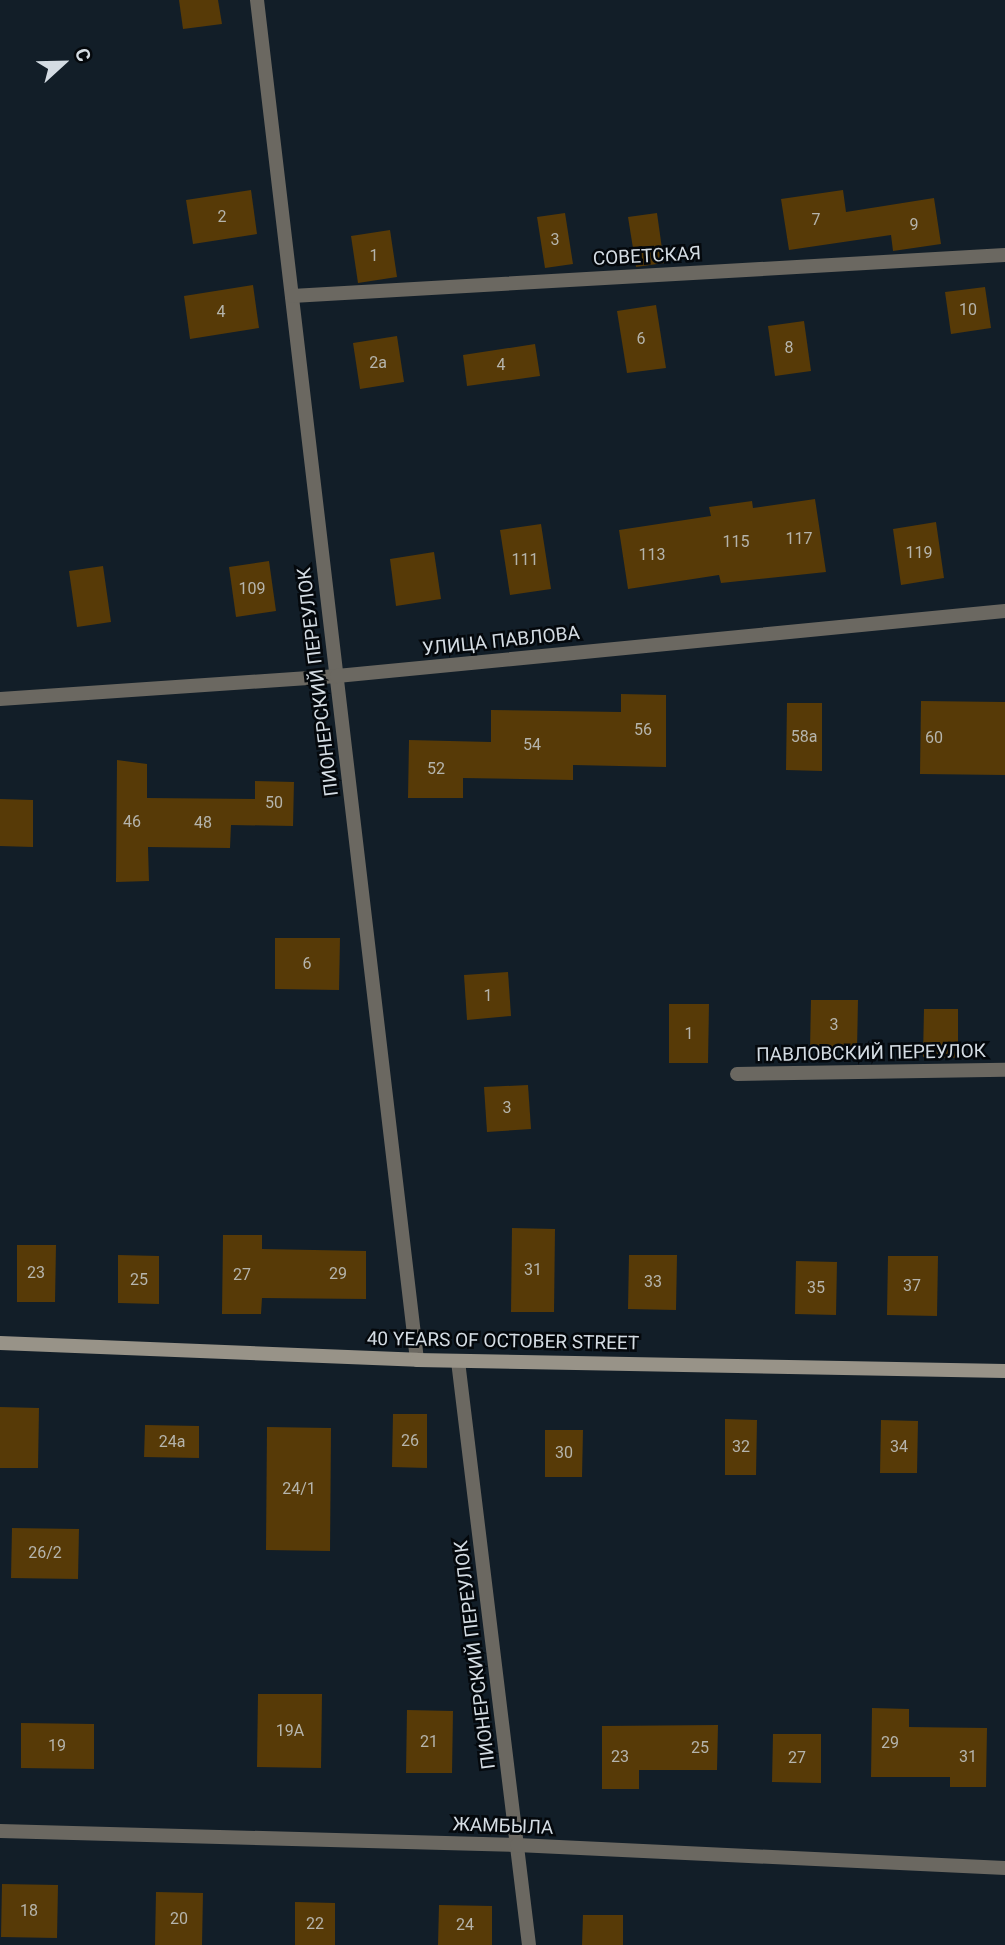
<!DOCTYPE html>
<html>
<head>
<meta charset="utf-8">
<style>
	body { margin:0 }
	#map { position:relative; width:1005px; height:1945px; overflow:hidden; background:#121e28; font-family:Roboto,sans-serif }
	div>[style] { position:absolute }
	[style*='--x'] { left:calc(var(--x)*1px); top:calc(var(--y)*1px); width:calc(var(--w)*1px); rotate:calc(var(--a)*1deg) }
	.building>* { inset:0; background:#573a07 }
	.street>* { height:14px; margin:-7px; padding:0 7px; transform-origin:7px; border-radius:7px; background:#6b6861 }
	.secondary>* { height:14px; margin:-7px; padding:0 7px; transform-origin:7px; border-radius:7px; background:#989388 }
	span { translate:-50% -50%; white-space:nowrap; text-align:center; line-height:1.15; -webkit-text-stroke:5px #04080c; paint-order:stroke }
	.number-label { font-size:16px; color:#b5b4ac }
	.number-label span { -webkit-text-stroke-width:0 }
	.street-label { font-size:19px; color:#d4dce3 }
	.north { position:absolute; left:28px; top:28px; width:70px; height:70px; -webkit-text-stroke:5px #04080c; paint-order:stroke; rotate:68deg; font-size:19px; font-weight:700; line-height:28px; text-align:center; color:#d4dce3 }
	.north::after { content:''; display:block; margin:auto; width:24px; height:32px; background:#d4dce3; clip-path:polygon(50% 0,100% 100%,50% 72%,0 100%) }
</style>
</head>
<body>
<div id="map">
	<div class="building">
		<i style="clip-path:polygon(179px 0,218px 0,222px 24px,183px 29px)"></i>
		<i style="clip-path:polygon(251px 190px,257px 234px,193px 244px,186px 200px)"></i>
		<i style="clip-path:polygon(843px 190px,846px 212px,934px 198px,941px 244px,893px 251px,891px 235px,789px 250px,781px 199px)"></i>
		<i style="clip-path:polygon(565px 213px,573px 264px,545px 268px,537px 217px)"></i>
		<i style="clip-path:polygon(657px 213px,664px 263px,636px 267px,628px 217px)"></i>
		<i style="clip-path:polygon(390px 230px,397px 277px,358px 283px,351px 236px)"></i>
		<i style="clip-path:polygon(253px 285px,259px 328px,190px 339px,184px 296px)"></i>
		<i style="clip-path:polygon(985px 287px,991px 328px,951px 334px,945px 292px)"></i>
		<i style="clip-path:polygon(656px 305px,666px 368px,627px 373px,617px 311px)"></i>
		<i style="clip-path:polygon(804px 321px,811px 371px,775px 376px,768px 326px)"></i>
		<i style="clip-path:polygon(397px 336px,404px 382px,360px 389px,353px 343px)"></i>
		<i style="clip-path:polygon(535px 344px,540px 376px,467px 386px,463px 355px)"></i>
		<i style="clip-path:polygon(815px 499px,826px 572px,721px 583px,719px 575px,628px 589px,619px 530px,711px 516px,709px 507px,752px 501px,753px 508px)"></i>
		<i style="clip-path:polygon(936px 522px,944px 578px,901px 585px,893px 529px)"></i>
		<i style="clip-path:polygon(541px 524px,551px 589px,510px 595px,500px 530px)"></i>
		<i style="clip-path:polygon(434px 552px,441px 599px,396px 606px,390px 559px)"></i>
		<i style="clip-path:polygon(269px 561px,276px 611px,236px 617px,229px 567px)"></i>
		<i style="clip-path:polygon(103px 566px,111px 622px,77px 627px,69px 571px)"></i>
		<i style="clip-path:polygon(621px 694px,666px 695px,666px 767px,573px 765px,573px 780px,463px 778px,463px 798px,408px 798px,409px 740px,491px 742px,491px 710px,621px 712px)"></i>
		<i style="clip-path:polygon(921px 701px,1005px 702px,1005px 775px,920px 774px)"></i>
		<i style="clip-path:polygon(787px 703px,822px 703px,822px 771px,786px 770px)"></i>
		<i style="clip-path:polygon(117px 760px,147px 764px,147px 798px,255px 799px,255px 781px,294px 782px,293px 826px,231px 825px,230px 848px,148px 847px,149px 881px,116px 882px)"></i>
		<i style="clip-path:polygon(0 799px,33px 800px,33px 847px,0 846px)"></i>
		<i style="clip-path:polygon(275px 938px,340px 938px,339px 990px,275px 989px)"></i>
		<i style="clip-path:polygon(508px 972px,511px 1016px,467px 1020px,464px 975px)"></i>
		<i style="clip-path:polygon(811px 1000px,858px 1000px,857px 1050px,810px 1049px)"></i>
		<i style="clip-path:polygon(669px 1004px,709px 1004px,708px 1063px,669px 1063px)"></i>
		<i style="clip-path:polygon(924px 1009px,958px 1009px,958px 1058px,923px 1057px)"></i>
		<i style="clip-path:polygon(528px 1085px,531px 1129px,487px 1132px,484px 1087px)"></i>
		<i style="clip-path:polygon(512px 1228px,555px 1229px,554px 1312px,511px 1312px)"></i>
		<i style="clip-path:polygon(223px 1235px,262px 1235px,262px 1249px,366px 1251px,366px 1299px,262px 1298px,261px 1314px,222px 1314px)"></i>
		<i style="clip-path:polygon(17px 1245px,56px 1245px,55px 1302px,17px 1302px)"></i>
		<i style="clip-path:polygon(118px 1255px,159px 1256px,159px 1304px,118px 1303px)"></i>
		<i style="clip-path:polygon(629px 1255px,677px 1255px,676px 1310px,628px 1309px)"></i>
		<i style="clip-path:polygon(888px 1256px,938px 1256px,937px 1316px,887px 1315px)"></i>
		<i style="clip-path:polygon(796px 1261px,837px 1262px,836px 1315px,795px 1314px)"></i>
		<i style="clip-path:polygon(0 1407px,39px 1408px,38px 1468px,0 1468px)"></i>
		<i style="clip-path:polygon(393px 1414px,427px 1414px,427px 1468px,392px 1467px)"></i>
		<i style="clip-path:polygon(725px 1419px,757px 1420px,756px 1475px,725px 1475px)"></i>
		<i style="clip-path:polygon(881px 1420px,918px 1421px,917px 1473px,880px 1473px)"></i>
		<i style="clip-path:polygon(145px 1425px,199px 1426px,199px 1458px,144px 1457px)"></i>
		<i style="clip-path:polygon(267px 1427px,331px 1428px,330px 1551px,266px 1550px)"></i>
		<i style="clip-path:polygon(545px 1430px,583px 1430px,582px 1477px,545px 1477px)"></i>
		<i style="clip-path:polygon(12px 1528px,79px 1529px,78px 1579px,11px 1578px)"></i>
		<i style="clip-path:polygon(258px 1694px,322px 1694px,321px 1768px,257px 1767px)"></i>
		<i style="clip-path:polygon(872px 1708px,909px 1709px,909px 1727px,987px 1728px,986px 1787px,950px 1787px,950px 1777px,871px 1777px)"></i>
		<i style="clip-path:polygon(407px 1710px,453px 1711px,452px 1773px,406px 1773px)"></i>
		<i style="clip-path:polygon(21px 1723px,94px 1724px,94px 1769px,21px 1768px)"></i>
		<i style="clip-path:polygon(718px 1725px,717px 1770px,639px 1770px,639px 1789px,602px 1789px,602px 1726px)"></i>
		<i style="clip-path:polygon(773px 1734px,821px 1734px,821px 1783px,772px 1782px)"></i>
		<i style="clip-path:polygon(2px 1884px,58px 1885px,57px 1938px,1px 1937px)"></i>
		<i style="clip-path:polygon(156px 1892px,203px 1893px,202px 1945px,155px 1945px)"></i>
		<i style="clip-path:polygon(295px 1902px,335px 1903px,335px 1945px,295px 1945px)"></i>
		<i style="clip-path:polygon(439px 1905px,492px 1906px,492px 1945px,438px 1945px)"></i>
		<i style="clip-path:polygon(583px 1915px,623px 1915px,623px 1945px,582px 1945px)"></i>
	</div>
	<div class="street">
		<i style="--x:257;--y:0;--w:1369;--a:83.29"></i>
		<i style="--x:292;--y:296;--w:714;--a:-3.29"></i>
		<i style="--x:0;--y:699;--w:338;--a:-3.9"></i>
		<i style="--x:337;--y:676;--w:671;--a:-5.56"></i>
		<i style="--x:737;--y:1074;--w:268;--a:-0.9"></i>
		<i style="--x:458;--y:1361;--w:588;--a:83.07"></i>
		<i style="--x:0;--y:1831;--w:517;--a:1.55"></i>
		<i style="--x:517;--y:1845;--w:489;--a:2.7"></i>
	</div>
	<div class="secondary">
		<i style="--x:0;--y:1343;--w:417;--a:2.3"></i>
		<i style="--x:417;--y:1360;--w:588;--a:1.07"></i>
	</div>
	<div class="number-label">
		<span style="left:222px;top:217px">2</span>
		<span style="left:816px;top:220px">7</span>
		<span style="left:914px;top:225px">9</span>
		<span style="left:555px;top:240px">3</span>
		<span style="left:374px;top:256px">1</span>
		<span style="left:968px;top:310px">10</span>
		<span style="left:221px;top:312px">4</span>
		<span style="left:641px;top:339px">6</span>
		<span style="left:789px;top:348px">8</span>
		<span style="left:378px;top:363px">2а</span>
		<span style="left:501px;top:365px">4</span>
		<span style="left:799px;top:539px">117</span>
		<span style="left:736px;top:542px">115</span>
		<span style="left:919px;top:553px">119</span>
		<span style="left:652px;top:555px">113</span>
		<span style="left:525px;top:560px">111</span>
		<span style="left:252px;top:589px">109</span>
		<span style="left:643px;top:730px">56</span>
		<span style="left:804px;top:737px">58а</span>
		<span style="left:934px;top:738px">60</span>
		<span style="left:532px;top:745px">54</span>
		<span style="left:436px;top:769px">52</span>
		<span style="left:274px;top:803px">50</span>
		<span style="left:132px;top:822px">46</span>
		<span style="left:203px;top:823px">48</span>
		<span style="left:307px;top:964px">6</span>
		<span style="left:488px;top:996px">1</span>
		<span style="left:834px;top:1025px">3</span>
		<span style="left:689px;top:1034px">1</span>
		<span style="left:507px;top:1108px">3</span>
		<span style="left:533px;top:1270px">31</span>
		<span style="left:36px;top:1273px">23</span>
		<span style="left:338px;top:1274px">29</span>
		<span style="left:242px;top:1275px">27</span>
		<span style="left:139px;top:1280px">25</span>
		<span style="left:653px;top:1282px">33</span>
		<span style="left:912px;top:1286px">37</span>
		<span style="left:816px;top:1288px">35</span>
		<span style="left:410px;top:1441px">26</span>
		<span style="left:172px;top:1442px">24а</span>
		<span style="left:741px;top:1447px">32</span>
		<span style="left:899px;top:1447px">34</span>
		<span style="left:564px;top:1453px">30</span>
		<span style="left:299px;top:1489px">24/1</span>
		<span style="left:45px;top:1553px">26/2</span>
		<span style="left:290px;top:1731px">19А</span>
		<span style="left:429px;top:1742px">21</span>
		<span style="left:890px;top:1743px">29</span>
		<span style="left:57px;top:1746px">19</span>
		<span style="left:700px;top:1748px">25</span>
		<span style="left:620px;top:1757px">23</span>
		<span style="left:968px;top:1757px">31</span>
		<span style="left:797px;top:1758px">27</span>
		<span style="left:29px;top:1911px">18</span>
		<span style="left:179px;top:1919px">20</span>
		<span style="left:315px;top:1924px">22</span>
		<span style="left:465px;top:1925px">24</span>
	</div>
	<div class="street-label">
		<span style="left:647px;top:256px;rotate:-3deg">СОВЕТСКАЯ</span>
		<span style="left:501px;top:641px;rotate:-6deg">УЛИЦА ПАВЛОВА</span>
		<span style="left:318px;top:682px;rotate:-97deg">ПИОНЕРСКИЙ ПЕРЕУЛОК</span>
		<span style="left:871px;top:1053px;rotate:-1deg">ПАВЛОВСКИЙ ПЕРЕУЛОК</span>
		<span style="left:503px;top:1341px;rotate:1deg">40 YEARS OF OCTOBER STREET</span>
		<span style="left:475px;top:1655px;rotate:-97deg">ПИОНЕРСКИЙ ПЕРЕУЛОК</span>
		<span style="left:503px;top:1826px;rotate:2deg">ЖАМБЫЛА</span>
	</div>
	<div class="north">С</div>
</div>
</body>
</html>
